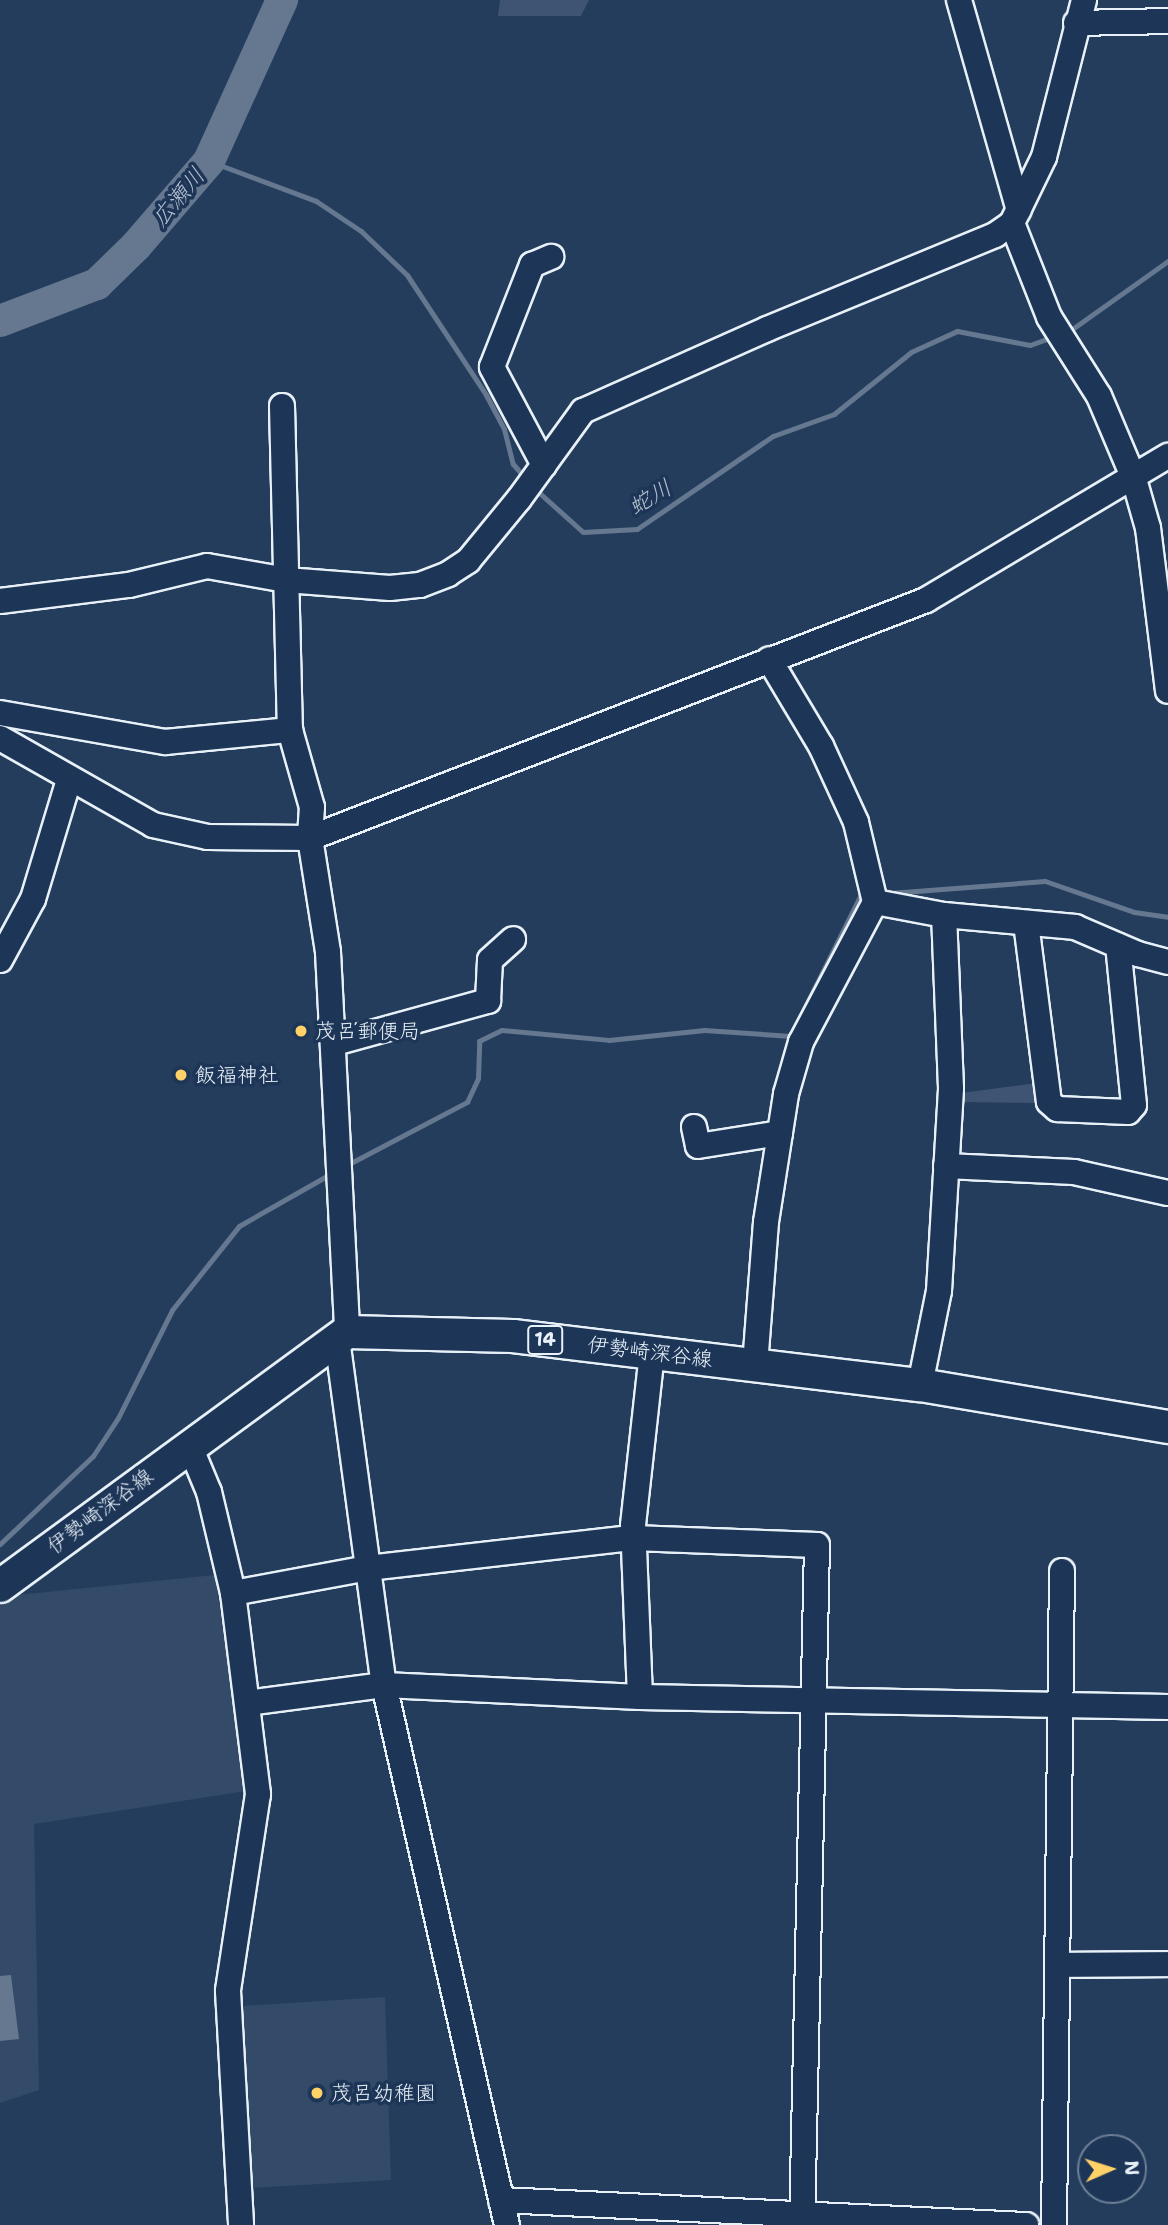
<!DOCTYPE html>
<html>
<head>
<meta charset="utf-8">
<style>
	body { margin:0 }
	#map { position:relative; width:1168px; height:2225px; overflow:hidden; background:#253d5d; font-family:"Shantell Sans","Klee One",sans-serif }
	div>[style] { position:absolute }
	[style*='--x'] { left:calc(var(--x)*1px); top:calc(var(--y)*1px); width:calc(var(--w)*1px); rotate:calc(var(--a)*1deg) }
	.built>* { inset:0; background:#334a68 }
	.green>* { inset:0; background:#3e5472 }
	.water>* { inset:0; background:#657890 }
	.stream>* { height:5px; margin:-2.5px; padding:0 2.5px; transform-origin:2.5px; border-radius:2.5px; background:#657890 }
	.river>* { height:32px; margin:-16px; padding:0 16px; transform-origin:16px; border-radius:16px; background:#657890 }
	.roads { filter:drop-shadow(2px 0 #e8f1f8) drop-shadow(-2px 0 #e8f1f8) drop-shadow(0 2px #e8f1f8) drop-shadow(0 -2px #e8f1f8) }
	.minor>* { height:24px; margin:-12px; padding:0 12px; transform-origin:12px; border-radius:12px; background:#1d3557 }
	.major>* { height:32px; margin:-16px; padding:0 16px; transform-origin:16px; border-radius:16px; background:#1d3557 }
	.dots>* { width:19px; height:19px; translate:-50% -50%; box-sizing:border-box; border:4px solid #1d3557; border-radius:50% }
	span { translate:-50% -50%; white-space:nowrap; text-align:center; line-height:1.15; -webkit-text-stroke:7px #1d3557; paint-order:stroke }
	.shield-label span { padding:2px 5px; background:#1d3557; border:2px solid; border-radius:5px; -webkit-text-stroke-width:0 }
	.shield-label { font-size:19px; color:#e8f1f8; font-weight:700 }
	.poi-label { font-size:21px; color:#e8f1f8 }
	.left { translate:0 -50%; text-align:left }
	.street-label { font-size:21px; color:#e8f1f8 }
	.water-label { font-size:23px; color:#b4c1ce; font-style:italic }
	.north { position:absolute; left:1077px; top:2134px; width:70px; height:70px; box-sizing:border-box; background:#1d3557; border:2px solid #6e8097; border-radius:50%; rotate:87deg; font-size:19px; font-weight:700; line-height:28px; text-align:center; color:#e8f1f8 }
	.north::after { content:''; display:block; margin:auto; width:24px; height:32px; background:#ffd166; clip-path:polygon(50% 0,100% 100%,50% 72%,0 100%) }
</style>
</head>
<body>
<div id="map">
	<div class="built">
		<i style="clip-path:polygon(215px 1575px,246px 1791px,34px 1824px,39px 2090px,0 2103px,0 1602px,7px 1596px)"></i>
		<i style="clip-path:polygon(385px 1997px,391px 2180px,250px 2188px,241px 2006px)"></i>
	</div>
	<div class="green">
		<i style="clip-path:polygon(500px 0,589px 0,581px 16px,498px 16px)"></i>
		<i style="clip-path:polygon(1037px 1083px,1038px 1103px,958px 1102px,961px 1093px)"></i>
	</div>
	<div class="water">
		<i style="clip-path:polygon(11px 1975px,19px 2039px,0 2041px,0 1976px)"></i>
	</div>
	<div class="stream">
		<i style="--x:209;--y:161;--w:114;--a:20.5"></i>
		<i style="--x:316;--y:201;--w:54;--a:33.7"></i>
		<i style="--x:361;--y:231;--w:64;--a:43.7"></i>
		<i style="--x:407;--y:275;--w:144;--a:56.6"></i>
		<i style="--x:486;--y:395;--w:38;--a:62"></i>
		<i style="--x:504;--y:429;--w:36;--a:76"></i>
		<i style="--x:513;--y:464;--w:20;--a:49"></i>
		<i style="--x:1068;--y:332;--w:123;--a:-35.4"></i>
		<i style="--x:535;--y:489;--w:64;--a:41.9"></i>
		<i style="--x:583;--y:532;--w:54;--a:-3.2"></i>
		<i style="--x:637;--y:529;--w:165;--a:-34.4"></i>
		<i style="--x:773;--y:436;--w:65;--a:-19.8"></i>
		<i style="--x:834;--y:414;--w:99;--a:-38.8"></i>
		<i style="--x:911;--y:352;--w:51;--a:-24.5"></i>
		<i style="--x:957;--y:331;--w:74;--a:10.9"></i>
		<i style="--x:1030;--y:345;--w:23;--a:-20"></i>
		<i style="--x:890;--y:893;--w:155;--a:-4.4"></i>
		<i style="--x:1045;--y:881;--w:94;--a:19.2"></i>
		<i style="--x:1134;--y:912;--w:34;--a:8"></i>
		<i style="--x:798;--y:1021;--w:142;--a:-63.6"></i>
		<i style="--x:861;--y:894;--w:6;--a:0"></i>
		<i style="--x:345;--y:1166;--w:138;--a:-27.7"></i>
		<i style="--x:467;--y:1102;--w:26;--a:-65"></i>
		<i style="--x:478;--y:1078;--w:37;--a:-88"></i>
		<i style="--x:479;--y:1041;--w:25;--a:-26"></i>
		<i style="--x:502;--y:1030;--w:107;--a:5.3"></i>
		<i style="--x:609;--y:1040;--w:96;--a:-6"></i>
		<i style="--x:704;--y:1030;--w:87;--a:3.9"></i>
		<i style="--x:0;--y:1544;--w:128;--a:-43.4"></i>
		<i style="--x:93;--y:1456;--w:45;--a:-56.7"></i>
		<i style="--x:118;--y:1418;--w:121;--a:-63.4"></i>
		<i style="--x:172;--y:1310;--w:107;--a:-51.4"></i>
		<i style="--x:239;--y:1226;--w:105;--a:-29.7"></i>
	</div>
	<div class="river">
		<i style="--x:0;--y:321;--w:104;--a:-20.9"></i>
		<i style="--x:97;--y:284;--w:54;--a:-44.3"></i>
		<i style="--x:136;--y:246;--w:112;--a:-49.3"></i>
		<i style="--x:209;--y:161;--w:177;--a:-65.6"></i>
	</div>
	<div class="roads">
		<div class="minor">
			<i style="--x:959;--y:0;--w:218;--a:74.1"></i>
			<i style="--x:1076;--y:23;--w:92;--a:-1.2"></i>
			<i style="--x:1012;--y:223;--w:101;--a:68.5"></i>
			<i style="--x:1049;--y:317;--w:93;--a:57.7"></i>
			<i style="--x:1099;--y:396;--w:90;--a:67.1"></i>
			<i style="--x:1134;--y:479;--w:51;--a:74.1"></i>
			<i style="--x:1148;--y:528;--w:164;--a:83"></i>
			<i style="--x:282;--y:406;--w:324;--a:88.6"></i>
			<i style="--x:290;--y:730;--w:80;--a:74.1"></i>
			<i style="--x:312;--y:807;--w:31;--a:94"></i>
			<i style="--x:310;--y:838;--w:115;--a:81"></i>
			<i style="--x:328;--y:952;--w:380;--a:87.1"></i>
			<i style="--x:544;--y:465;--w:111;--a:-118"></i>
			<i style="--x:492;--y:367;--w:110;--a:-68.6"></i>
			<i style="--x:532;--y:265;--w:21;--a:-23"></i>
			<i style="--x:0;--y:601;--w:130;--a:-7.1"></i>
			<i style="--x:129;--y:585;--w:80;--a:-13.7"></i>
			<i style="--x:207;--y:566;--w:80;--a:10"></i>
			<i style="--x:286;--y:580;--w:104;--a:4.4"></i>
			<i style="--x:390;--y:588;--w:30;--a:-6"></i>
			<i style="--x:420;--y:585;--w:30;--a:-21"></i>
			<i style="--x:448;--y:574;--w:24;--a:-33"></i>
			<i style="--x:468;--y:561;--w:80;--a:-50.6"></i>
			<i style="--x:519;--y:499;--w:109;--a:-54"></i>
			<i style="--x:583;--y:411;--w:201;--a:-24"></i>
			<i style="--x:767;--y:329;--w:247;--a:-22.4"></i>
			<i style="--x:995;--y:235;--w:21;--a:-35"></i>
			<i style="--x:1012;--y:223;--w:73;--a:-64.1"></i>
			<i style="--x:1044;--y:157;--w:162;--a:-75.7"></i>
			<i style="--x:0;--y:713;--w:168;--a:10"></i>
			<i style="--x:165;--y:742;--w:126;--a:-5.5"></i>
			<i style="--x:0;--y:738;--w:176;--a:29.6"></i>
			<i style="--x:153;--y:825;--w:56;--a:12.3"></i>
			<i style="--x:208;--y:837;--w:102;--a:0.6"></i>
			<i style="--x:310;--y:838;--w:660;--a:-21.12"></i>
			<i style="--x:926;--y:600;--w:282;--a:-30.8"></i>
			<i style="--x:875;--y:902;--w:70;--a:10.7"></i>
			<i style="--x:944;--y:915;--w:132;--a:5.2"></i>
			<i style="--x:1075;--y:927;--w:69;--a:23.2"></i>
			<i style="--x:1138;--y:954;--w:31;--a:15"></i>
			<i style="--x:1026;--y:923;--w:180;--a:82.7"></i>
			<i style="--x:1049;--y:1102;--w:11;--a:41"></i>
			<i style="--x:1057;--y:1109;--w:71;--a:2.4"></i>
			<i style="--x:1128;--y:1112;--w:9;--a:-49"></i>
			<i style="--x:1134;--y:1105;--w:160;--a:-95.7"></i>
			<i style="--x:0;--y:960;--w:69;--a:-61.6"></i>
			<i style="--x:33;--y:899;--w:124;--a:-73.2"></i>
			<i style="--x:335;--y:1043;--w:159;--a:-15.4"></i>
			<i style="--x:488;--y:1001;--w:41;--a:-87.2"></i>
			<i style="--x:490;--y:960;--w:31;--a:-42"></i>
			<i style="--x:694;--y:1127;--w:19;--a:78"></i>
			<i style="--x:698;--y:1146;--w:83;--a:-9"></i>
			<i style="--x:946;--y:1166;--w:128;--a:2.7"></i>
			<i style="--x:1074;--y:1172;--w:96;--a:12.6"></i>
			<i style="--x:337;--y:1339;--w:349;--a:82.3"></i>
			<i style="--x:384;--y:1685;--w:554;--a:77.17"></i>
			<i style="--x:755;--y:1365;--w:143;--a:-85.6"></i>
			<i style="--x:766;--y:1222;--w:130;--a:-81.1"></i>
			<i style="--x:786;--y:1094;--w:54;--a:-73.9"></i>
			<i style="--x:801;--y:1042;--w:158;--a:-62.1"></i>
			<i style="--x:875;--y:902;--w:82;--a:-103.4"></i>
			<i style="--x:856;--y:822;--w:84;--a:-114.7"></i>
			<i style="--x:821;--y:746;--w:101;--a:-120.9"></i>
			<i style="--x:920;--y:1385;--w:96;--a:-78.6"></i>
			<i style="--x:939;--y:1291;--w:203;--a:-86.6"></i>
			<i style="--x:951;--y:1088;--w:173;--a:-92.3"></i>
			<i style="--x:189;--y:1444;--w:52;--a:67.4"></i>
			<i style="--x:209;--y:1492;--w:104;--a:76.6"></i>
			<i style="--x:233;--y:1593;--w:203;--a:82.9"></i>
			<i style="--x:258;--y:1794;--w:199;--a:98.7"></i>
			<i style="--x:228;--y:1991;--w:234;--a:86.8"></i>
			<i style="--x:233;--y:1593;--w:137;--a:-10.5"></i>
			<i style="--x:368;--y:1568;--w:267;--a:-6.5"></i>
			<i style="--x:633;--y:1538;--w:184;--a:2.2"></i>
			<i style="--x:817;--y:1545;--w:680;--a:91.26"></i>
			<i style="--x:640;--y:1697;--w:172;--a:-92.3"></i>
			<i style="--x:633;--y:1525;--w:173;--a:-83.7"></i>
			<i style="--x:247;--y:1703;--w:138;--a:-7.5"></i>
			<i style="--x:384;--y:1685;--w:256;--a:2.7"></i>
			<i style="--x:640;--y:1697;--w:528;--a:1.09"></i>
			<i style="--x:1060;--y:1965;--w:108;--a:-0.5"></i>
			<i style="--x:501;--y:2200;--w:526;--a:2.73"></i>
			<i style="--x:1054;--y:2225;--w:654;--a:-89.3"></i>
		</div>
		<div class="major">
			<i style="--x:0;--y:1586;--w:430;--a:-36.2"></i>
			<i style="--x:347;--y:1332;--w:166;--a:1.4"></i>
			<i style="--x:513;--y:1336;--w:410;--a:6.9"></i>
			<i style="--x:920;--y:1385;--w:252;--a:9.6"></i>
		</div>
	</div>
	<div class="dots">
		<i style="left:301px;top:1031px;background:#ffd166"></i>
		<i style="left:181px;top:1075px;background:#ffd166"></i>
		<i style="left:317px;top:2093px;background:#ffd166"></i>
	</div>
	<div class="shield-label">
		<span style="left:545px;top:1340px">14</span>
	</div>
	<div class="poi-label">
		<span class="left" style="left:315px;top:1031px">茂呂郵便局</span>
		<span class="left" style="left:195px;top:1075px">飯福神社</span>
		<span class="left" style="left:331px;top:2093px">茂呂幼稚園</span>
	</div>
	<div class="street-label">
		<span style="left:650px;top:1352px;rotate:7deg">伊勢崎深谷線</span>
		<span style="left:100px;top:1511px;rotate:-37deg">伊勢崎深谷線</span>
	</div>
	<div class="water-label">
		<span style="left:178px;top:197px;rotate:-50deg">広瀬川</span>
		<span style="left:650px;top:497px;rotate:-31deg">蛇川</span>
	</div>
	<div class="north">N</div>
</div>
</body>
</html>
